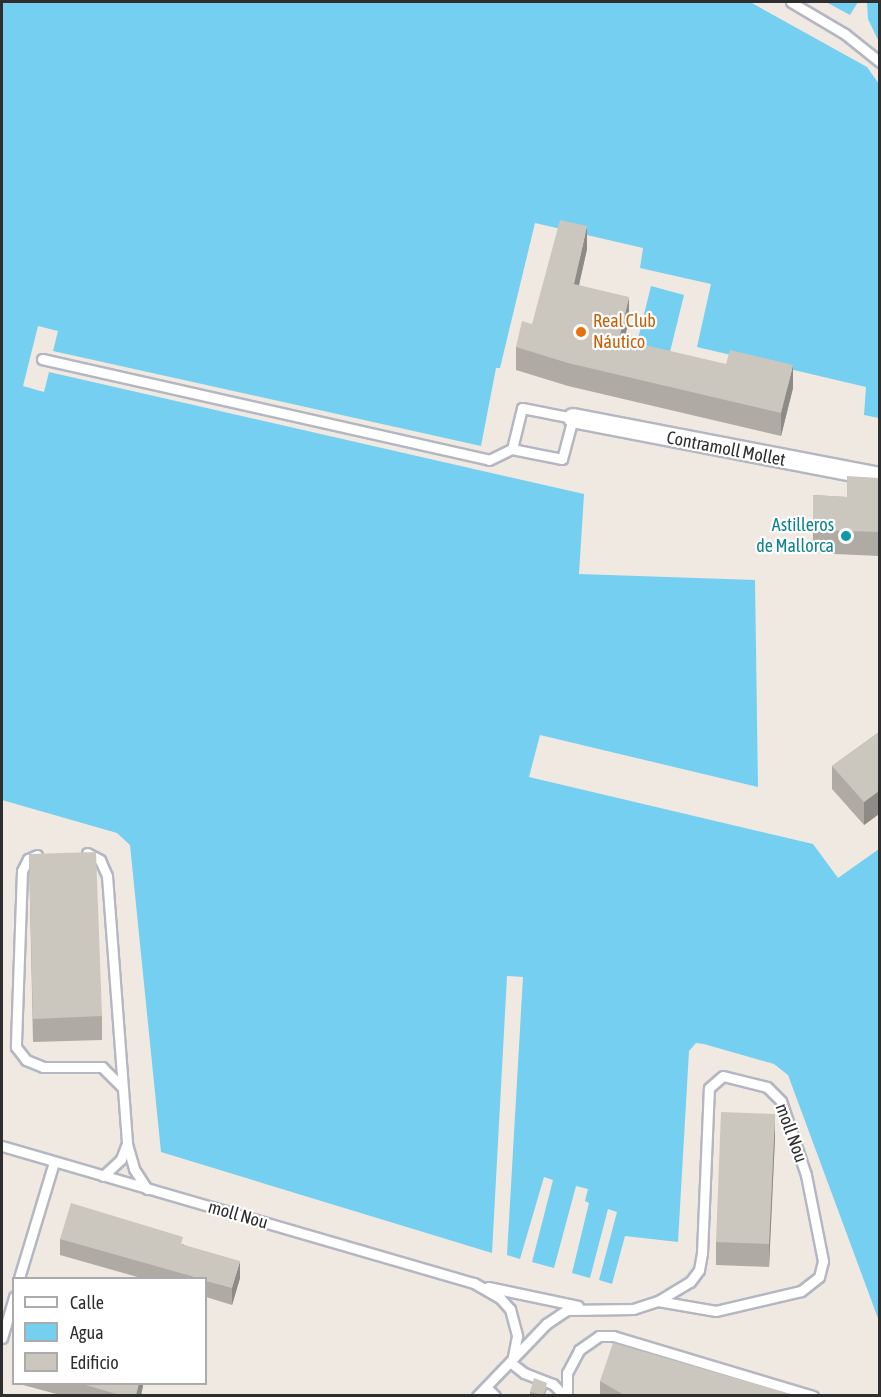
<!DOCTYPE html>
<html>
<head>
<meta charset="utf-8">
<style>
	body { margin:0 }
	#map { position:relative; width:881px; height:1397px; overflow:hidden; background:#efe9e1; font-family:"Asap Condensed",sans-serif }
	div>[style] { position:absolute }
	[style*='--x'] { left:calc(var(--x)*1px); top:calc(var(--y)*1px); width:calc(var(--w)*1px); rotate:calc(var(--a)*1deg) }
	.water>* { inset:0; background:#75cff0 }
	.roads { filter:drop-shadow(2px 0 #b4b7c1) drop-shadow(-2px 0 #b4b7c1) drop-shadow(0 2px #b4b7c1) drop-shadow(0 -2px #b4b7c1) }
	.service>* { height:9px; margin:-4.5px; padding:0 4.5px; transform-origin:4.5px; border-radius:4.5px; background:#fff }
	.minor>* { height:18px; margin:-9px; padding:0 9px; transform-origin:9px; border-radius:9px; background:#fff }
	.wall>* { inset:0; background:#afaba4 }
	.shaded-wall>* { inset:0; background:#8e8b86 }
	.building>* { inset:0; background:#cbc7bf }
	.dots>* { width:16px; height:16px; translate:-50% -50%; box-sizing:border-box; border:3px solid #fff; border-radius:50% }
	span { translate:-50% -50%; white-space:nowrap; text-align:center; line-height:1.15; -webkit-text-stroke:4.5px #fff; paint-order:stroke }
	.food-label { font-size:18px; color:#c56008 }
	.left { translate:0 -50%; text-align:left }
	.street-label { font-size:18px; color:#2e2e2e }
	.culture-label { font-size:18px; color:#0d838f }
	.right { translate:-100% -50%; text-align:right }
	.frame { position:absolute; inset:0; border:3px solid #2e2e2e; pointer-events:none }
	.legend { position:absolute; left:12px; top:1277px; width:195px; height:108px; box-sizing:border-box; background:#fff; border:2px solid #ababab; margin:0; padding:8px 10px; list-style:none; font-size:18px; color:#2e2e2e }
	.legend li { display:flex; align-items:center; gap:12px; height:30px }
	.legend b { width:30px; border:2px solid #ababab }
</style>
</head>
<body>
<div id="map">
	<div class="water">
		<i style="clip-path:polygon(2px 2px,750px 2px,867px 67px,879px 84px,879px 418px,864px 415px,866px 387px,697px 347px,711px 284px,640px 268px,643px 248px,535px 223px,500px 368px,496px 368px,481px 446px,53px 351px,58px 331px,38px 326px,23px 386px,44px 392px,49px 372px,584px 494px,579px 574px,755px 580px,758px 787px,540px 735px,529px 777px,813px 844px,838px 878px,879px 849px,879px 1321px,788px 1075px,774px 1064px,704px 1044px,696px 1043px,689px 1051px,678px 1242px,625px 1236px,612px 1284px,599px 1280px,617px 1212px,608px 1209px,590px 1278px,572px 1273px,589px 1203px,585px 1201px,588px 1189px,576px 1186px,554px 1268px,532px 1262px,553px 1180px,544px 1177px,520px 1259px,507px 1255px,523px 977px,507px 976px,492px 1253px,161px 1152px,130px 845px,117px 833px,2px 800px)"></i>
		<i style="clip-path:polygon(826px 2px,858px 2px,850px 15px)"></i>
		<i style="clip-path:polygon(867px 2px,879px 2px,879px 42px,868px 19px)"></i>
		<i style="clip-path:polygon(651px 286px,684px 295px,668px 360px,635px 351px)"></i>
	</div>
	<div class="roads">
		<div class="service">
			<i style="--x:791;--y:2;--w:63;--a:30.7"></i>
			<i style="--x:845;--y:34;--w:45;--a:38.7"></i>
			<i style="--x:42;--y:359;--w:458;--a:12.7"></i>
			<i style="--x:489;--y:460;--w:25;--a:-26"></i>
			<i style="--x:522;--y:408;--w:52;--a:11.1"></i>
			<i style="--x:573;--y:418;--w:42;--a:105"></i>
			<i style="--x:562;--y:459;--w:51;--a:-168.7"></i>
			<i style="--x:512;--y:449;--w:42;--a:-76.3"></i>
			<i style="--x:87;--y:853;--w:15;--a:28"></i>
			<i style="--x:100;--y:860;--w:17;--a:66"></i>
			<i style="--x:107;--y:876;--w:269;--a:85.7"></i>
			<i style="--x:127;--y:1144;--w:26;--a:74"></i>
			<i style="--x:134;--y:1169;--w:24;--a:57"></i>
			<i style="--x:37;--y:855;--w:10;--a:156"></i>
			<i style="--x:28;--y:859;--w:13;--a:117"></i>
			<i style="--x:22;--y:871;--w:176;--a:92"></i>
			<i style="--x:16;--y:1047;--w:16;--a:52"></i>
			<i style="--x:26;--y:1060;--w:18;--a:22"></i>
			<i style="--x:43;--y:1067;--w:59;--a:0"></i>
			<i style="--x:102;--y:1067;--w:27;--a:45"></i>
			<i style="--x:2;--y:1146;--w:491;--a:16.2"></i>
			<i style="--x:474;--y:1283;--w:30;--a:30"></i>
			<i style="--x:500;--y:1298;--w:15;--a:48"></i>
			<i style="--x:510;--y:1309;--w:28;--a:75"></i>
			<i style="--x:517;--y:1336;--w:21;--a:101"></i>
			<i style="--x:103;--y:1176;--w:25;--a:-43"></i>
			<i style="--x:121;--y:1159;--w:14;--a:-69"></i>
			<i style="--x:19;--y:1278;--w:121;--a:-73.2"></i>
			<i style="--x:488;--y:1287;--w:92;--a:11.9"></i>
			<i style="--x:2;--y:1338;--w:43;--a:-73.7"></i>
			<i style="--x:510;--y:1362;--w:18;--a:38"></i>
			<i style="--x:524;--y:1373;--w:31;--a:21"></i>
			<i style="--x:553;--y:1384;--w:16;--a:47"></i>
			<i style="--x:486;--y:1387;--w:13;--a:45"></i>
			<i style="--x:477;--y:1396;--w:100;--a:-46.2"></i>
			<i style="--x:546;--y:1324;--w:25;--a:-34"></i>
			<i style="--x:567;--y:1310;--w:66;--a:-0.9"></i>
			<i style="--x:633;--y:1309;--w:26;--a:-18"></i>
			<i style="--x:658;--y:1301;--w:37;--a:-31"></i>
			<i style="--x:690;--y:1282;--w:15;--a:-53"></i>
			<i style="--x:699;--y:1270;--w:17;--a:-80"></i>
			<i style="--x:702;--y:1253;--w:165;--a:-87.6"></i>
			<i style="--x:709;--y:1088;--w:18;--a:-41"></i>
			<i style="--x:723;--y:1076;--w:45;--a:14"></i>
			<i style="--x:767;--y:1087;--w:20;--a:45"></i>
			<i style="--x:781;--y:1101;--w:78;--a:71.3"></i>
			<i style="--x:806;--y:1175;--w:88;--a:78.8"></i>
			<i style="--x:823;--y:1261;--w:16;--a:104"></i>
			<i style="--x:819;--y:1277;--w:23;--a:142"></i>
			<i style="--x:801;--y:1291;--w:87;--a:166.8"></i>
			<i style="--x:716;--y:1311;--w:59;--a:-170.2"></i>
			<i style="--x:567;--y:1396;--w:23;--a:-90"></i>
			<i style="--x:567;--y:1373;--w:26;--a:-62"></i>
			<i style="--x:579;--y:1350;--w:24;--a:-35"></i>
			<i style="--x:599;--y:1336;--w:14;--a:0"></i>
			<i style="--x:613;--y:1336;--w:209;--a:16.7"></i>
		</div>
		<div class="minor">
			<i style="--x:573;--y:418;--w:313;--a:10.9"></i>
		</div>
	</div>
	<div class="wall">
		<i style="clip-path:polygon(587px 249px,579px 285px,629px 320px,624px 340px,793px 388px,781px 436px,568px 386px,516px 370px,516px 347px)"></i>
		<i style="clip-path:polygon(879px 478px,879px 556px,813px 553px,813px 495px,847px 497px)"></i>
		<i style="clip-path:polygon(879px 732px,879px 814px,864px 825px,832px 789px,832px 766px)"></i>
		<i style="clip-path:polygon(29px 854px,102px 1016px,102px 1040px,33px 1042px)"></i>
		<i style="clip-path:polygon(775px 1137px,769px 1267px,716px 1265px,716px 1242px)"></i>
		<i style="clip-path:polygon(60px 1239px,183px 1244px,240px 1278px,232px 1305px,206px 1297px,206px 1278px,141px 1278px,60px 1255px)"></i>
		<i style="clip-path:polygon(600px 1381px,794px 1395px,600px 1395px)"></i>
		<i style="clip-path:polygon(23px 1383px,143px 1383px,143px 1386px,141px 1395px,60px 1395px,23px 1385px)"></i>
		<i style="clip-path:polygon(547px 1389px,545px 1395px,530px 1395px,530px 1392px)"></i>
	</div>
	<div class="shaded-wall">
		<i style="clip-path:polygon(587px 226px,587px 249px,574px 307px,574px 284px)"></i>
		<i style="clip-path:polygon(629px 297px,629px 320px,619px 362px,619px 339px)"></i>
		<i style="clip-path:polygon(793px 365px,793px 388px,781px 436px,781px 413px)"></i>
		<i style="clip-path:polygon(879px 791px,879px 814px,864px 825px,864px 802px)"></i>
		<i style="clip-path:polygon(775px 1114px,775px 1137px,769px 1267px,769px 1244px)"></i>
		<i style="clip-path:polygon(240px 1261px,240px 1278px,232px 1305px,232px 1288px)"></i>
		<i style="clip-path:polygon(139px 1383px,143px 1383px,143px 1386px,141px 1395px,136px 1395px)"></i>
	</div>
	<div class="building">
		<i style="clip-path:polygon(560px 220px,587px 226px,574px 284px,629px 297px,619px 339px,726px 364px,730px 350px,793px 365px,781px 413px,568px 363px,516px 347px,522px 321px,532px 324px)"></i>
		<i style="clip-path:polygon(847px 476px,879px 478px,879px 532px,813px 530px,813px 495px,847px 497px)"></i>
		<i style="clip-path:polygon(879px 732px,879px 791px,864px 802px,832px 766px)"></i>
		<i style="clip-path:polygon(96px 852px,102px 1016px,33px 1019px,29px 854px)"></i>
		<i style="clip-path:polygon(721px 1112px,775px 1114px,769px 1244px,716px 1242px)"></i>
		<i style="clip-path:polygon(71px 1203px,183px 1237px,181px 1244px,240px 1261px,232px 1288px,206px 1281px,206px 1278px,198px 1278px,60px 1239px)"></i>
		<i style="clip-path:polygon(613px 1343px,794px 1395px,624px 1395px,600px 1381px)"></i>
		<i style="clip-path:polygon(534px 1378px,547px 1383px,544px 1395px,530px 1392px)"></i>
		<i style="clip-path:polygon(79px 1383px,139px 1383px,136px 1395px,120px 1395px)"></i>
	</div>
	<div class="dots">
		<i style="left:581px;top:332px;background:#e8710a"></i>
		<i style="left:846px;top:536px;background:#0f9aa8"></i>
	</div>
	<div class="food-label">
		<span class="left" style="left:593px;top:332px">Real Club<br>Náutico</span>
	</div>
	<div class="street-label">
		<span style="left:726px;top:449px;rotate:11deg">Contramoll Mollet</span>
		<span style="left:791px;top:1133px;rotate:70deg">moll Nou</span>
		<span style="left:238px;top:1215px;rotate:16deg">moll Nou</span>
	</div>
	<div class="culture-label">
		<span class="right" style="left:834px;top:536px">Astilleros<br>de Mallorca</span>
	</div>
	<div class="frame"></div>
	<ul class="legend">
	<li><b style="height:8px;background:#fff"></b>Calle</li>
	<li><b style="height:16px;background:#75cff0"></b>Agua</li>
	<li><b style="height:16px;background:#cbc7bf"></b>Edificio</li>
	</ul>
</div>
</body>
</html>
